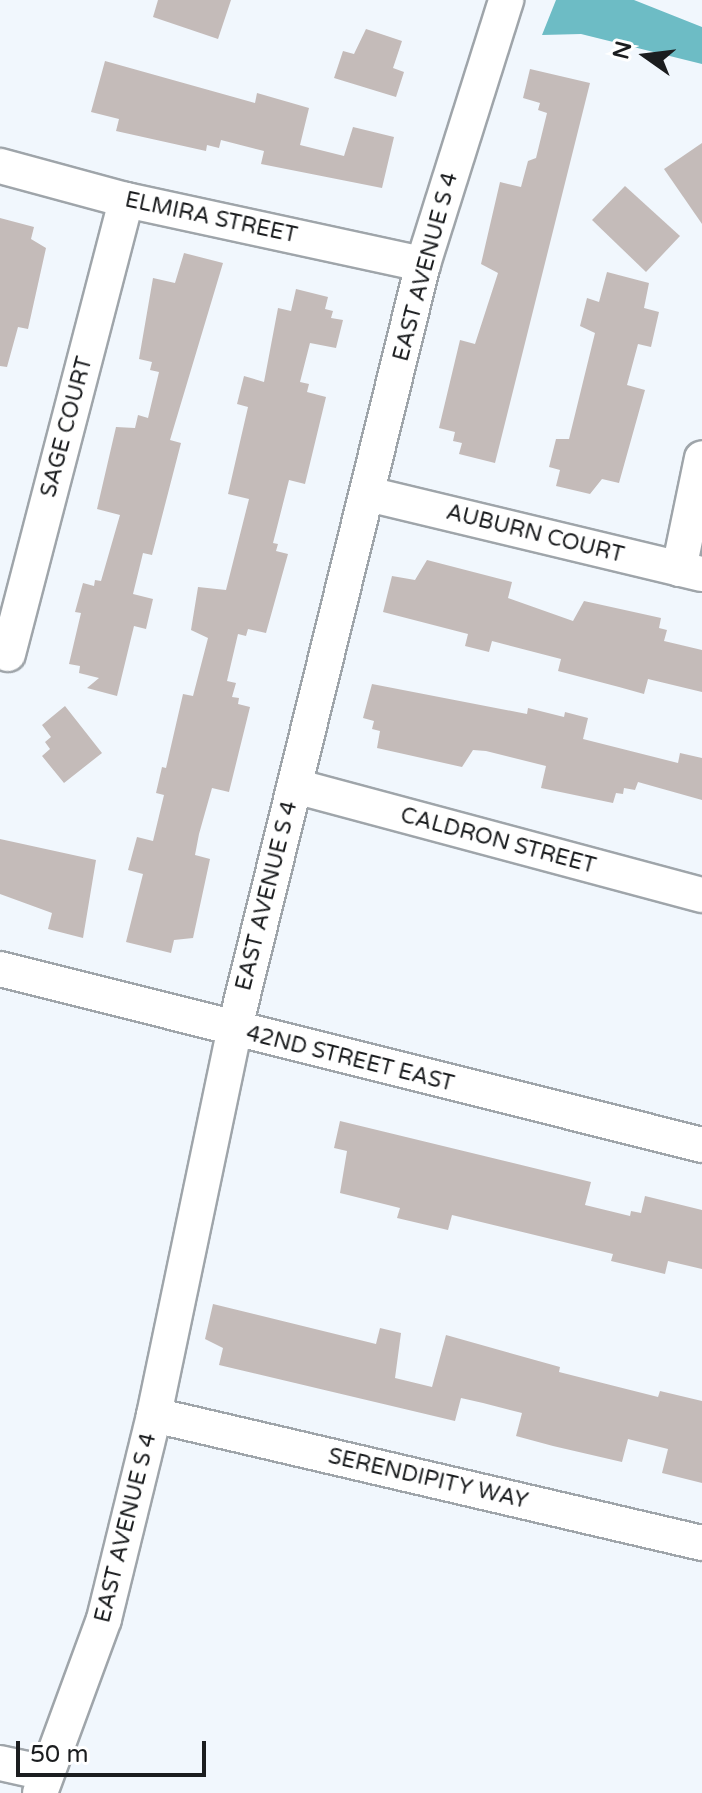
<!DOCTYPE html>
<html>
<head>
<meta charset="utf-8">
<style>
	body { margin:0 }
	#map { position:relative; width:702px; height:1793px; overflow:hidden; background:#f1f7fd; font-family:"Varela Round",sans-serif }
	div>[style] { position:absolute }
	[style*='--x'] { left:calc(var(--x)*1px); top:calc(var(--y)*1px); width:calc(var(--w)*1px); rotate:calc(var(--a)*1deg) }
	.water>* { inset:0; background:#6dbcc5 }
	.building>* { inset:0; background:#c4bbb9 }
	.roads { filter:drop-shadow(2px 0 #9fa5aa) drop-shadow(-2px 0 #9fa5aa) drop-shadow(0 2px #9fa5aa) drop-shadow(0 -2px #9fa5aa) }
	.minor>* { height:34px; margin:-17px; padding:0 17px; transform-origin:17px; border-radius:17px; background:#fff }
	span { translate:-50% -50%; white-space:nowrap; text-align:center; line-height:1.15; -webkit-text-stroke:7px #fff; paint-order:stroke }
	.street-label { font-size:22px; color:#1b1d1f }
	.north { position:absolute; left:606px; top:16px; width:80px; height:80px; -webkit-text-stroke:6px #fff; paint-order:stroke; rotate:284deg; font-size:22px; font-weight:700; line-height:32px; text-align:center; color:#1b1d1f }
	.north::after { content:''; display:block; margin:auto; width:28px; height:36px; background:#1b1d1f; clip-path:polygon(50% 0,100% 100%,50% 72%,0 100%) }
	.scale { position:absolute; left:16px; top:1741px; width:190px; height:36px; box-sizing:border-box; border:4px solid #1b1d1f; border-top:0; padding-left:10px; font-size:24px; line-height:28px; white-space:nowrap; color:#1b1d1f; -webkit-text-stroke:6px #fff; paint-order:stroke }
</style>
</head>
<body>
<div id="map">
	<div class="water">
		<i style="clip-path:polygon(556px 0,634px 0,702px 27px,702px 64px,581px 34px,542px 35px)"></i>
	</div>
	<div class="building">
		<i style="clip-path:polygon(158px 0,231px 0,218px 39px,153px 17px)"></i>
		<i style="clip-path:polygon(366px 29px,402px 41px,393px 68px,404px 72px,396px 97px,334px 78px,343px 51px,354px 54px)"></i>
		<i style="clip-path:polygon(105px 61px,255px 103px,257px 93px,309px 108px,300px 145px,344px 156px,353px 127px,394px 137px,382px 188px,261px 164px,264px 151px,221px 140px,219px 148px,207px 145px,206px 151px,116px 131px,119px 119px,91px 112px)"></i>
		<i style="clip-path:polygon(530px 69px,590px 83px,495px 463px,459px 454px,462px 443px,453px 441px,455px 432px,439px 428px,460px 340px,475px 344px,498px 273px,481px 264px,500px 182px,521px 187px,528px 161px,536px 158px,547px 113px,538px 110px,540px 103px,523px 98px)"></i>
		<i style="clip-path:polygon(702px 143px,702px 224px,664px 169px)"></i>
		<i style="clip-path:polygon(625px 186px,680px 236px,646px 272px,592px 220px)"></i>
		<i style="clip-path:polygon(0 218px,34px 227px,31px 239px,46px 248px,28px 329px,18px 327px,7px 367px,0 366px)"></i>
		<i style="clip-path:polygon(184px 253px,223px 263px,170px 440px,181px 443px,152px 555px,143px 553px,133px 594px,153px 599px,146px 629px,134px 626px,117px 696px,87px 688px,99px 678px,79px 673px,80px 666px,69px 664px,81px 613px,75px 612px,83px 583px,94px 586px,95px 580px,101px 581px,120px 515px,97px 509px,116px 427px,135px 428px,138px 415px,148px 418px,159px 372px,150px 370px,152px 362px,139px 359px,153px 278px,175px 283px)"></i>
		<i style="clip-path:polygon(607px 272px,649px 283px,644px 308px,659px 312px,651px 347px,638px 344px,627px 385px,645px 390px,619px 483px,602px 479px,590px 494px,556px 486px,560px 470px,549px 467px,556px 439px,569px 439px,595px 333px,580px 326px,587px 298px,599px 302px)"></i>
		<i style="clip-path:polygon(296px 289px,328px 297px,325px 309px,333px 311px,331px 318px,343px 320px,336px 348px,310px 343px,300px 382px,309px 384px,307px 392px,326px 397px,305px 484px,289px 480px,273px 543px,278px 544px,276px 551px,288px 554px,266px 633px,248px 629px,246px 636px,238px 634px,227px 681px,236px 683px,232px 697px,239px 698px,238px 704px,250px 707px,229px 792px,212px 788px,199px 834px,195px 855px,210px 859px,193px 938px,174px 940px,171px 953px,126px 942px,143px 874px,128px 870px,137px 837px,153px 841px,164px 795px,156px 793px,162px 767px,166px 768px,183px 694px,193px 696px,208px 638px,191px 630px,198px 587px,226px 590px,249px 499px,228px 494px,248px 407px,237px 404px,244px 376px,264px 382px,278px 308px,291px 311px)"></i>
		<i style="clip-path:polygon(427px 560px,512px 582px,508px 598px,573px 621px,584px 601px,661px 618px,659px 628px,667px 630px,664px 641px,702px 650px,702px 692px,648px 679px,644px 694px,619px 687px,558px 671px,561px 659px,492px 641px,489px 652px,465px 646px,468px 634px,383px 612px,392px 576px,415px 580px)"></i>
		<i style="clip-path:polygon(372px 684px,527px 714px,528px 708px,564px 717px,565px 712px,588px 718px,583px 739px,678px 763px,680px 753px,702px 758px,702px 800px,638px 782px,635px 790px,624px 788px,623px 794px,616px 793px,613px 803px,541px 788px,546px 766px,486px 751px,473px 750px,462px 767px,377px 748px,380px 731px,372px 729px,374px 721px,363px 718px)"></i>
		<i style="clip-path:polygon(65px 706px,102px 753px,64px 783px,42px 756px,50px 749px,45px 742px,51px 737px,42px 725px)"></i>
		<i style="clip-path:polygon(0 839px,96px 860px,83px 938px,48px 929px,52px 913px,0 894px)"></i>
		<i style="clip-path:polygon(340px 1121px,591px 1182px,585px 1205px,630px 1216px,631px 1211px,641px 1213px,645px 1196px,702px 1210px,702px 1269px,668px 1261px,665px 1274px,611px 1261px,613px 1254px,452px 1215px,448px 1230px,397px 1218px,400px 1208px,340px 1193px,347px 1151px,334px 1148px)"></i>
		<i style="clip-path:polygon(213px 1304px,376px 1344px,380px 1328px,401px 1333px,395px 1378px,432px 1387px,446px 1335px,560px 1367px,559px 1372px,658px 1397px,660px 1391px,702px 1401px,702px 1483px,662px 1473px,668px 1449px,628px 1439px,622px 1462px,553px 1446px,516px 1436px,522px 1413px,483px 1403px,461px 1398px,455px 1421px,219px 1365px,223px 1348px,205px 1339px)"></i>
	</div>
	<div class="roads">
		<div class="minor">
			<i style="--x:0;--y:166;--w:131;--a:15.1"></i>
			<i style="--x:126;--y:200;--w:304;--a:12.2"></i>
			<i style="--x:368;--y:494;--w:343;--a:13.5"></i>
			<i style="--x:679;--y:569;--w:113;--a:-78.3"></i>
			<i style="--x:8;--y:654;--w:469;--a:-75.4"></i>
			<i style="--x:295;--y:786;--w:421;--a:15"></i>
			<i style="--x:0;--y:969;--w:724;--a:14.07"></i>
			<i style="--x:154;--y:1415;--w:563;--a:13.15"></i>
			<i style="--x:0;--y:1763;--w:46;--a:12.5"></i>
			<i style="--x:40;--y:1793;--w:185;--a:-69.8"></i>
			<i style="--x:104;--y:1619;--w:210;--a:-76.2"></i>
			<i style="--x:154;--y:1415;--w:392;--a:-78.2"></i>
			<i style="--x:234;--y:1031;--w:790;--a:-76.16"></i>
			<i style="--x:423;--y:264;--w:277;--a:-72.5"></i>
		</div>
	</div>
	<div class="street-label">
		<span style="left:211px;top:218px;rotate:12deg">ELMIRA STREET</span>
		<span style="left:426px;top:267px;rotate:-75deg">EAST AVENUE S 4</span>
		<span style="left:67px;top:427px;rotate:-75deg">SAGE COURT</span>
		<span style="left:535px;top:534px;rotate:14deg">AUBURN COURT</span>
		<span style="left:498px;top:841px;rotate:15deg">CALDRON STREET</span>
		<span style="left:267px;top:896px;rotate:-76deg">EAST AVENUE S 4</span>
		<span style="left:350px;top:1059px;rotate:14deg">42ND STREET EAST</span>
		<span style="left:428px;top:1479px;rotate:13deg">SERENDIPITY WAY</span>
		<span style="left:126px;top:1528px;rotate:-76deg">EAST AVENUE S 4</span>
	</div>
	<div class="north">N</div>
	<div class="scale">50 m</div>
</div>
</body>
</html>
